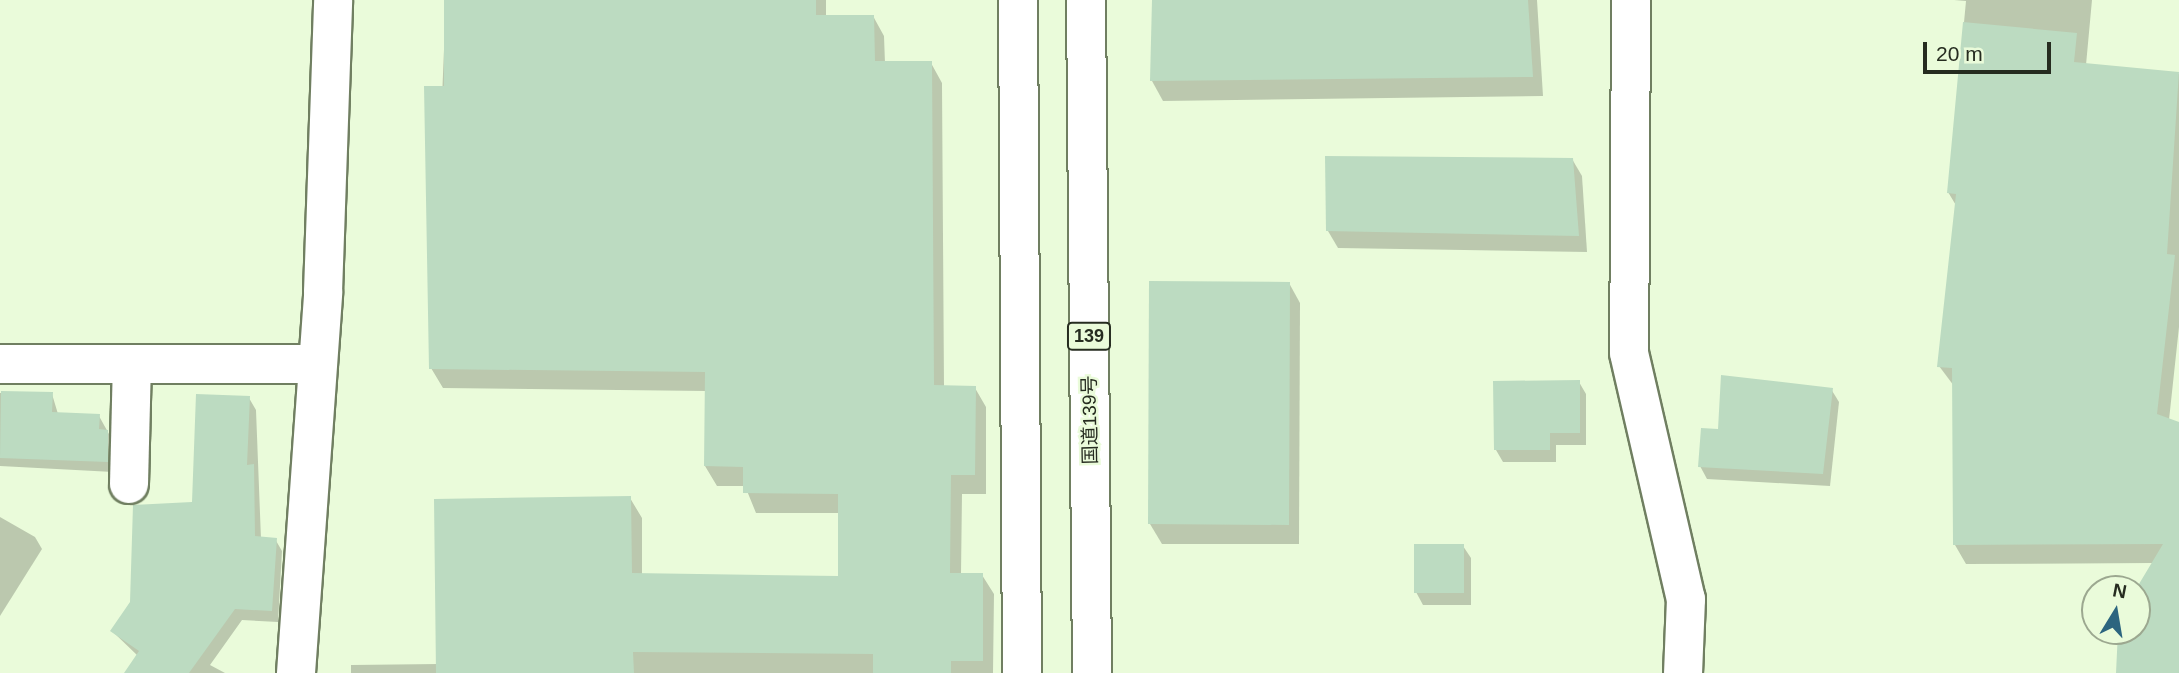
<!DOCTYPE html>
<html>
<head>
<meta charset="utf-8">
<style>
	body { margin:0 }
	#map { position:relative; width:2179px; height:673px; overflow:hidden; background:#eafbda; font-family:Helvetica,"Noto Sans JP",sans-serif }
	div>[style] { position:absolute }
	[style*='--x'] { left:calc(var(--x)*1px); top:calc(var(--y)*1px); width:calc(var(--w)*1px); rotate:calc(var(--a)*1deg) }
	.shadow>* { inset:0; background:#0003 }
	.building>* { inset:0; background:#bcdbc1 }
	.roads { filter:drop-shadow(2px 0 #707f61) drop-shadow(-2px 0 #707f61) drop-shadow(0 2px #707f61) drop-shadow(0 -2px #707f61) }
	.street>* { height:38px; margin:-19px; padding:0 19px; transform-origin:19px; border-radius:19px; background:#fff }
	.secondary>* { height:38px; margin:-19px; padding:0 19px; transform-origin:19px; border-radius:19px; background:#fff }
	.highway>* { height:38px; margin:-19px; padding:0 19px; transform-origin:19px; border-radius:19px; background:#fff }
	span { translate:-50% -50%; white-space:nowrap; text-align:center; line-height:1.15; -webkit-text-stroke:5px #eafbda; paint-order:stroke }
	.shield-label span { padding:2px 5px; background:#eafbda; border:2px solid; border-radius:5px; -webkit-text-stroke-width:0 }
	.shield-label { font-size:18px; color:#262c20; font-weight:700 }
	.street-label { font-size:19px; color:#262c20 }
	.north { position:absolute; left:2081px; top:575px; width:70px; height:70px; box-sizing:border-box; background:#eafbda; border:2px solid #9ca890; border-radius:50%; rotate:11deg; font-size:19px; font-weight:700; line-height:28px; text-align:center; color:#262c20 }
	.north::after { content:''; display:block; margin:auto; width:24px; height:32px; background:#2c657f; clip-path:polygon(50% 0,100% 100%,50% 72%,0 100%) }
	.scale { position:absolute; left:1923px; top:42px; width:128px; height:32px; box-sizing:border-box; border:4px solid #262c20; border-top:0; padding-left:9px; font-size:21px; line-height:24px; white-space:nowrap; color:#262c20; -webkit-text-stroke:5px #eafbda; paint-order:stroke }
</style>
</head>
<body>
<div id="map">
	<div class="shadow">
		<i style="clip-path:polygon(446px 0,826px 0,826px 17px,873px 16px,884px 36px,885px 63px,931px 63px,942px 83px,944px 387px,975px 388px,986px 407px,986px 494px,962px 494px,961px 575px,982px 575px,994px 594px,993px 673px,351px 673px,351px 665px,438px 664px,630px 498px,642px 518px,642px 575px,840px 578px,840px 513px,756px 513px,745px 486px,717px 486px,705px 466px,706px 391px,443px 388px,431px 368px)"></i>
		<i style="clip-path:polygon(1154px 0,1537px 0,1543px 96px,1163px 101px,1152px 81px)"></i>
		<i style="clip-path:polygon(1954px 0,2092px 0,2086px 65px,2179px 74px,2179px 327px,2169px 420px,2179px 423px,2179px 673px,2118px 673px,2120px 631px,2137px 631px,2154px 563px,1966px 564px,1955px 545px,1954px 386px,1939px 366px,1957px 207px,1948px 192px,1966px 1px)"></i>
		<i style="clip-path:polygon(1572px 159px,1582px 176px,1587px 252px,1338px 248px,1328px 231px)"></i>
		<i style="clip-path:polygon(1289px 283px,1300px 303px,1299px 544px,1162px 544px,1150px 524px)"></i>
		<i style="clip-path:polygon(1579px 382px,1586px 394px,1586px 445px,1556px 445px,1556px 462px,1503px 462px,1496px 450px)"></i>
		<i style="clip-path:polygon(1831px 389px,1839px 402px,1830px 486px,1707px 479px,1700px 466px,1719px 430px)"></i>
		<i style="clip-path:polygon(0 393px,52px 394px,58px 414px,99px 416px,114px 443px,113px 472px,0 466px)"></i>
		<i style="clip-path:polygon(249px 398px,256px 410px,261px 539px,275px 539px,282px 551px,278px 622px,242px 620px,210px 665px,225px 673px,131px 673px,138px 656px,112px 631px,194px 503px)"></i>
		<i style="clip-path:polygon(0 517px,35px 537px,42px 549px,0 616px)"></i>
		<i style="clip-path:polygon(1463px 546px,1471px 558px,1471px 605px,1423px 605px,1416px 592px)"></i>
	</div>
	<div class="building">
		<i style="clip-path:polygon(444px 0,816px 0,816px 15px,874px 15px,875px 61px,932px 61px,934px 385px,976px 386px,975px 475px,951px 475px,950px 573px,983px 573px,983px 661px,951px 661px,951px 673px,873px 673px,873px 654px,633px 652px,634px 673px,436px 673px,434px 499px,631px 496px,632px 573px,838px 576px,838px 494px,743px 493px,743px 467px,704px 466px,705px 372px,429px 369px,424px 86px,444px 86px)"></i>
		<i style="clip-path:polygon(1152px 0,1528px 0,1533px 77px,1150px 81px)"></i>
		<i style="clip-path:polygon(1963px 22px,2077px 33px,2074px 62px,2179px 72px,2167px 254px,2175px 255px,2157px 414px,2179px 422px,2179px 673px,2116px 673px,2118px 631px,2137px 631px,2136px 589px,2163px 544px,1953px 545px,1952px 368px,1937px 367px,1956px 194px,1947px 193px)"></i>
		<i style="clip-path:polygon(1325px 156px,1573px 158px,1579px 236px,1326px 231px)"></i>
		<i style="clip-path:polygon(1149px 281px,1290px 282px,1289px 525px,1148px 524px)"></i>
		<i style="clip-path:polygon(1721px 375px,1833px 388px,1823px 474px,1698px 467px,1701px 428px,1718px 429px)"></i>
		<i style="clip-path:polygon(1580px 380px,1580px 433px,1550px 433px,1550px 450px,1494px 450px,1493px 381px)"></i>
		<i style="clip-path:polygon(1px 391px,53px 392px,52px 412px,100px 414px,99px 429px,108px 430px,108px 462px,0 458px)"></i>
		<i style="clip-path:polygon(196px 394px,250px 396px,247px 465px,254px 464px,255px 536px,277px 538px,272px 611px,235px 609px,189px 673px,124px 673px,139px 651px,110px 631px,130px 602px,133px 505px,192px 502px)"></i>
		<i style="clip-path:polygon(1414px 544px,1464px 544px,1464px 593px,1414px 593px)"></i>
	</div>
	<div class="roads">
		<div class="street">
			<i style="--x:1631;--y:0;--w:353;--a:90.3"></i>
			<i style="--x:1629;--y:353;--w:253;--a:77"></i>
			<i style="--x:1686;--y:599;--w:74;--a:92.3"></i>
			<i style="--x:0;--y:364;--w:317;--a:0"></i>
			<i style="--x:129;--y:484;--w:119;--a:-88.6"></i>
		</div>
		<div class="secondary">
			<i style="--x:296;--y:673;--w:382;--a:-85.9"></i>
			<i style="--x:323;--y:292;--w:292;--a:-88"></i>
		</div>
		<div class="highway">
			<i style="--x:1018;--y:0;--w:673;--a:89.66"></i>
			<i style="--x:1086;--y:0;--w:673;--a:89.49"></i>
		</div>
	</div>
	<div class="shield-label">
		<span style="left:1089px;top:336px">139</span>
	</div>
	<div class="street-label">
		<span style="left:1090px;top:420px;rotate:-91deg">国道139号</span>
	</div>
	<div class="north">N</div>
	<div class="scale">20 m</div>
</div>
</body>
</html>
